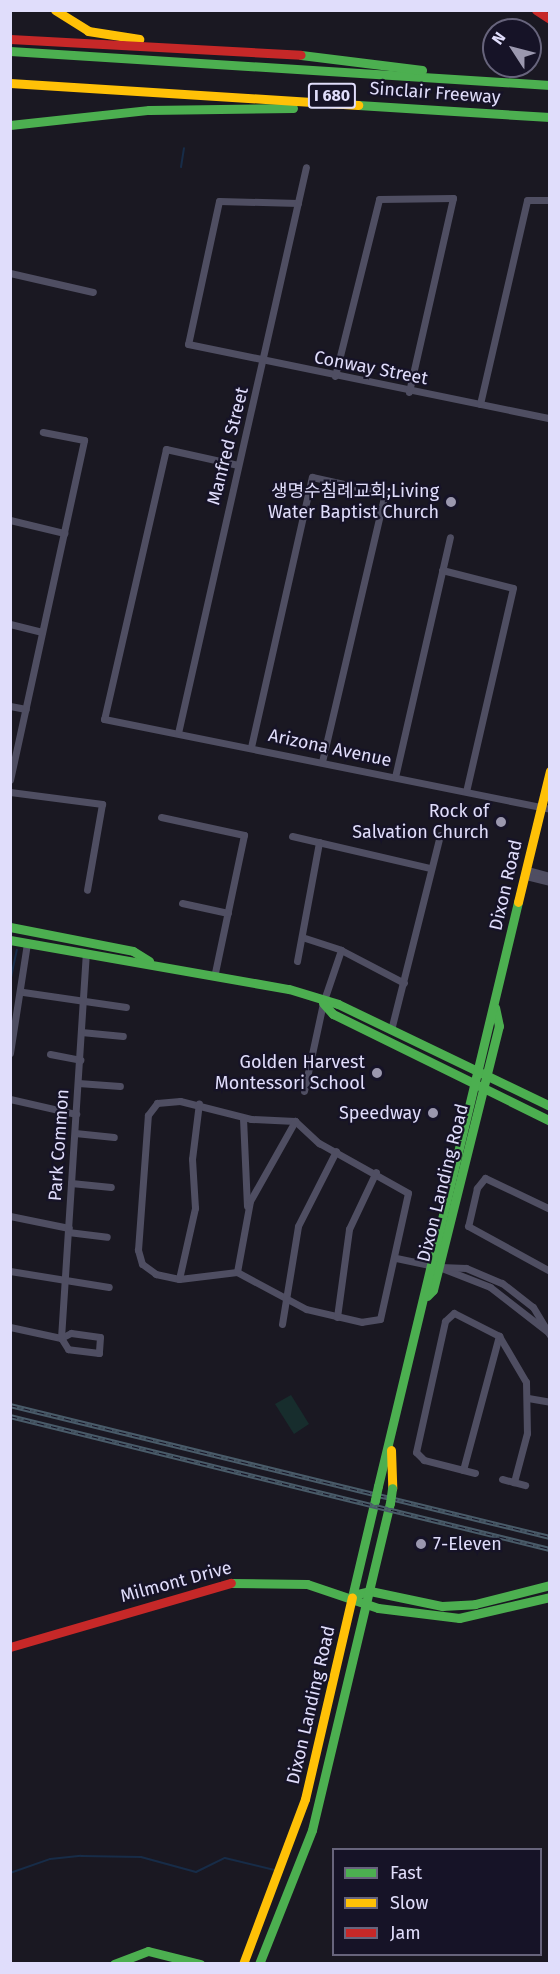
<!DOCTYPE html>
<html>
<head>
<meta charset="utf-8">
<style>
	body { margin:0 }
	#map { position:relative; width:560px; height:1974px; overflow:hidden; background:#1a1822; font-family:"Fira Sans","Noto Sans KR",sans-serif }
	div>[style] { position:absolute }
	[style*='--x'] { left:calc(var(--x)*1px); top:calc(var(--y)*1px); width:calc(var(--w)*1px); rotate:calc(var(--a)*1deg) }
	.green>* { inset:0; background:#172d2d }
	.stream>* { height:2px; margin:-1px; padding:0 1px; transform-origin:1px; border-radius:1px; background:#172c48 }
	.street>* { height:7px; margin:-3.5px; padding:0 3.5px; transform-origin:3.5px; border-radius:3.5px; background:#4f4e62 }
	.fast>* { height:9px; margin:-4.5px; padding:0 4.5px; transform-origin:4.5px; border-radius:4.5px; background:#4caf50 }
	.slow>* { height:9px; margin:-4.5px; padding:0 4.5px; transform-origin:4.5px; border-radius:4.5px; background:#ffc107 }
	.jam>* { height:9px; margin:-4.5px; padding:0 4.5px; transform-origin:4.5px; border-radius:4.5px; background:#c62828 }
	.rail>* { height:4.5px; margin-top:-2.25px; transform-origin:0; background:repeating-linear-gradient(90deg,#161327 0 7px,#495b69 0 14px); box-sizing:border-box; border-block:2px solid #495b69 }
	.fast-bridge>* { height:9px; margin:-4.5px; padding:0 4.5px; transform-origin:4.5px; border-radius:4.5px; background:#4caf50 }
	.dots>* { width:16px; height:16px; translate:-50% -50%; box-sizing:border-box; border:3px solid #161327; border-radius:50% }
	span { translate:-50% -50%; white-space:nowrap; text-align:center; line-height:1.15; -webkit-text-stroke:4.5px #161327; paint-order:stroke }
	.shield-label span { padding:2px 4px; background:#161327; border:2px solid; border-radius:4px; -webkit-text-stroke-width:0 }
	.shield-label { font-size:16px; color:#e0ddfb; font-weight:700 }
	.street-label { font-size:18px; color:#e0ddfb }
	.poi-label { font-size:18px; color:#e0ddfb }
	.right { translate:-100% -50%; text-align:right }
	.left { translate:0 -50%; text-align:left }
	.frame { position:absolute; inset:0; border:12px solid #e0ddfb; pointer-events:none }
	.legend { position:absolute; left:332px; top:1848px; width:210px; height:108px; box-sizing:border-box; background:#161327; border:2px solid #67647c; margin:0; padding:8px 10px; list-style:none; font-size:18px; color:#e0ddfb }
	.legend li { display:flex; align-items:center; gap:12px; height:30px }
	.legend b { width:30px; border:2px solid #67647c }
	.north { position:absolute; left:482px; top:18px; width:60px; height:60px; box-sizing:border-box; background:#161327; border:2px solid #67647c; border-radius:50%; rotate:306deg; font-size:16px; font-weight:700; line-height:24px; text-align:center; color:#e0ddfb }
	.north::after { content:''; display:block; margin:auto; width:21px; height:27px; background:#9b98af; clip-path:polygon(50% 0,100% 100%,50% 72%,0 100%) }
</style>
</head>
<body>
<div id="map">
	<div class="green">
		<i style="clip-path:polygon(291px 1395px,309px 1424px,294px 1434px,275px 1404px)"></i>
	</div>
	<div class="stream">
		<i style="--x:181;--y:167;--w:19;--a:-81"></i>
		<i style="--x:10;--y:982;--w:33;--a:-78"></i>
		<i style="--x:10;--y:1873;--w:42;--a:-19.3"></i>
		<i style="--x:50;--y:1859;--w:31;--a:-6"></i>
		<i style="--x:81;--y:1856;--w:60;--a:1"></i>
		<i style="--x:141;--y:1857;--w:57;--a:15.3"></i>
		<i style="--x:196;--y:1872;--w:32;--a:-26"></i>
		<i style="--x:225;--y:1858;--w:51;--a:13.5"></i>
	</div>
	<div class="street">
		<i style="--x:298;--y:203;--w:79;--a:-178.5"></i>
		<i style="--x:219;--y:201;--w:146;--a:102.2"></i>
		<i style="--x:188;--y:344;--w:369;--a:11.6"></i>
		<i style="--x:10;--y:273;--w:85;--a:12.9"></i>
		<i style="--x:335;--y:376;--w:182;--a:-76"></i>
		<i style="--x:379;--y:199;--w:74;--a:-0.8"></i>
		<i style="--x:453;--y:198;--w:199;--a:102.8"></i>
		<i style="--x:480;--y:404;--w:209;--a:-77"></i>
		<i style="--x:527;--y:200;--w:23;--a:0"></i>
		<i style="--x:238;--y:465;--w:74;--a:-167.5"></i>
		<i style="--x:166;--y:449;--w:277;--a:102.9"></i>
		<i style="--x:104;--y:719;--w:455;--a:11.4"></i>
		<i style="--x:10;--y:520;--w:56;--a:13.5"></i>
		<i style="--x:442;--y:570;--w:73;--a:14.2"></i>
		<i style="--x:513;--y:588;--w:208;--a:103"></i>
		<i style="--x:10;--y:624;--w:33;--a:14"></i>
		<i style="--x:10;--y:706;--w:16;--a:11"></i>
		<i style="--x:178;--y:733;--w:580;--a:-77.26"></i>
		<i style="--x:251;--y:747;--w:277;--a:-77.3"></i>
		<i style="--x:312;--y:477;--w:75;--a:12.4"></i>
		<i style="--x:385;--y:493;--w:276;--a:103.2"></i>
		<i style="--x:395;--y:777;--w:246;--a:-77.1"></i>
		<i style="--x:10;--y:780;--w:348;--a:-77.7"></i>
		<i style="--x:84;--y:440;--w:42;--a:-169"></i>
		<i style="--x:10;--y:792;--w:93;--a:7.4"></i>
		<i style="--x:102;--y:804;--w:87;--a:99.9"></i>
		<i style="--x:161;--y:817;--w:85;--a:12.2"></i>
		<i style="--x:244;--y:835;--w:141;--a:101.9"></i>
		<i style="--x:292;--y:836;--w:141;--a:13.1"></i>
		<i style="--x:527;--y:870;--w:24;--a:15"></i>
		<i style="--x:526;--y:876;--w:25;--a:14"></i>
		<i style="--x:182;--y:903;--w:47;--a:12.3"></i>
		<i style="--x:305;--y:938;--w:38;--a:18"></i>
		<i style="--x:341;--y:950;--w:71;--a:27.6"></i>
		<i style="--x:297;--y:961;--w:121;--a:-79.5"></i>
		<i style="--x:23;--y:992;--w:104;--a:8.3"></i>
		<i style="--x:391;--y:1030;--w:201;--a:-75.9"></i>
		<i style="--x:81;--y:1032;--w:42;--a:5.4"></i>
		<i style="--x:10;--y:1053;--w:111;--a:-81.2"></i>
		<i style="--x:50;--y:1054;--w:31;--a:11"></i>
		<i style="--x:78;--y:1083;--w:42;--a:4.1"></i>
		<i style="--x:304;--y:1091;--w:90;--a:-77.8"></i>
		<i style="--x:323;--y:1003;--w:56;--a:-71.2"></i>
		<i style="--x:10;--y:1099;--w:68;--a:12.8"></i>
		<i style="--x:180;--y:1101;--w:73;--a:14.2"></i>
		<i style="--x:251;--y:1119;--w:44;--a:2.6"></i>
		<i style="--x:295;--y:1121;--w:33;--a:43"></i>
		<i style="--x:319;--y:1143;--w:102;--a:29.3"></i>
		<i style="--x:408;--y:1193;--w:129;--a:102.5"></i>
		<i style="--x:380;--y:1319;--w:18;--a:171"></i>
		<i style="--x:362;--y:1322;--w:57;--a:-166.9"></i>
		<i style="--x:306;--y:1309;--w:78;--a:-151.8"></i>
		<i style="--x:237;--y:1272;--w:58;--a:173.1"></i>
		<i style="--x:179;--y:1279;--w:24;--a:-168"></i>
		<i style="--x:156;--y:1274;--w:17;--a:-144"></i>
		<i style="--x:142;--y:1264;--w:15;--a:-106"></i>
		<i style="--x:138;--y:1250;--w:135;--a:-85.8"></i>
		<i style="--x:148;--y:1115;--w:15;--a:-53"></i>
		<i style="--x:157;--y:1103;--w:23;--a:-5"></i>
		<i style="--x:243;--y:1118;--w:88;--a:87.4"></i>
		<i style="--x:75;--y:1133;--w:39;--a:6"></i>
		<i style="--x:71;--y:1183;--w:40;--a:5.7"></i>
		<i style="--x:550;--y:1209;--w:72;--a:-154.5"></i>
		<i style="--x:485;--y:1178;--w:13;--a:129"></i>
		<i style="--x:477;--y:1188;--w:39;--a:103"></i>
		<i style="--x:468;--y:1226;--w:94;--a:28.8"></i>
		<i style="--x:10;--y:1216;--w:60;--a:11.5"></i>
		<i style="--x:68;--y:1232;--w:39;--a:7"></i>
		<i style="--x:396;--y:1258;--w:44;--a:11.8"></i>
		<i style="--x:439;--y:1267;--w:55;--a:21.4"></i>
		<i style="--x:490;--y:1287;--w:75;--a:37.9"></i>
		<i style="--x:440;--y:1267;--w:26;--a:2"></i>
		<i style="--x:466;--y:1268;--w:39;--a:23"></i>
		<i style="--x:502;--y:1283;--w:39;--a:38"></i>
		<i style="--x:533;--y:1307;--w:33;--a:59"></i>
		<i style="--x:10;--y:1271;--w:100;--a:9.2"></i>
		<i style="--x:237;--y:1272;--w:72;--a:-79.6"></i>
		<i style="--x:250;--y:1201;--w:92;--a:-60.6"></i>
		<i style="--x:179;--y:1279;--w:73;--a:-77.3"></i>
		<i style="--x:195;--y:1208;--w:49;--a:-93.5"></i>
		<i style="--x:192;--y:1159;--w:56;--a:-82.9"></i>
		<i style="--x:337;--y:1317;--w:89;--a:-82.2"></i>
		<i style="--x:349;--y:1229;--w:63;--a:-64.7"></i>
		<i style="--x:282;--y:1324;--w:99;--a:-80.7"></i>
		<i style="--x:298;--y:1226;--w:84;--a:-63.1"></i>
		<i style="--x:10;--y:1327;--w:52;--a:12.2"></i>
		<i style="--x:61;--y:1338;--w:11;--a:-27"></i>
		<i style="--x:71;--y:1333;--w:29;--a:8"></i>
		<i style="--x:100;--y:1337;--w:16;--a:94"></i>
		<i style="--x:99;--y:1353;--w:31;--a:-173"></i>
		<i style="--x:68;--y:1349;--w:13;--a:-122"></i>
		<i style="--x:61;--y:1338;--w:385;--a:-86.3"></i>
		<i style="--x:528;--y:1398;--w:22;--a:10"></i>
		<i style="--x:463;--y:1470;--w:139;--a:-75"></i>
		<i style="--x:475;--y:1473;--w:53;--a:-165.7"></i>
		<i style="--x:424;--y:1460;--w:11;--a:-135"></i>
		<i style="--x:416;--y:1452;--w:134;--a:-77.5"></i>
		<i style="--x:445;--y:1321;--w:12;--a:-42"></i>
		<i style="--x:454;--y:1313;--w:51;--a:27.1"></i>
		<i style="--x:499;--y:1336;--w:53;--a:59.6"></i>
		<i style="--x:526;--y:1382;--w:51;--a:88.9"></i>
		<i style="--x:527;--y:1433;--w:51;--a:104.9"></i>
		<i style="--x:502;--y:1479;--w:24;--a:15"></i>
	</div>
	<div class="fast">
		<i style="--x:10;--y:51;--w:541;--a:3.6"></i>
		<i style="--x:301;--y:55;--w:122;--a:7.1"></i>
		<i style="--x:358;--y:105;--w:192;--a:3.6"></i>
		<i style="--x:10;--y:125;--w:140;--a:-6.2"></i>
		<i style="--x:149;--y:110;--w:144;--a:-0.8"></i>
		<i style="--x:10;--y:927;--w:125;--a:11"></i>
		<i style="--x:133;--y:951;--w:19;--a:32"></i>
		<i style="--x:10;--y:940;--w:283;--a:10"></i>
		<i style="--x:289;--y:989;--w:51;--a:17"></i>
		<i style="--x:338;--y:1004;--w:235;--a:25.7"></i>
		<i style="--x:323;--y:1003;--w:15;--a:48"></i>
		<i style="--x:333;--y:1014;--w:242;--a:26.2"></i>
		<i style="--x:427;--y:1296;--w:8;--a:-45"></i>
		<i style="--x:433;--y:1290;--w:272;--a:-76"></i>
		<i style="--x:499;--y:1026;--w:19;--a:-102"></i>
		<i style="--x:378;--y:1486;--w:601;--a:-76.52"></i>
		<i style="--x:231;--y:1583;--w:76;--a:0.8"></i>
		<i style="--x:307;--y:1584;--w:75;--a:18.7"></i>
		<i style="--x:378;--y:1608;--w:82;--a:7"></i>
		<i style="--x:459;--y:1618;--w:93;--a:-13"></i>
		<i style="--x:353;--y:1595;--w:17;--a:-13"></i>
		<i style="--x:370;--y:1591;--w:74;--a:11.8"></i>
		<i style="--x:442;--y:1606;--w:33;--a:-3"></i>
		<i style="--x:475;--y:1604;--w:77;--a:-14.2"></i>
		<i style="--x:352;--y:1597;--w:100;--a:-76.7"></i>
		<i style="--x:114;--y:1964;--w:36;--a:-21"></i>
		<i style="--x:148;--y:1951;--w:54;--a:14"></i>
		<i style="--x:259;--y:1964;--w:144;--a:-68.4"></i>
		<i style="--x:312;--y:1830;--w:336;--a:-76.6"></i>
	</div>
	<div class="slow">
		<i style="--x:55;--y:10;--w:39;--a:32"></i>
		<i style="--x:88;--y:31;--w:52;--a:8.9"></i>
		<i style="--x:10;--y:83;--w:349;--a:3.6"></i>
		<i style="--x:518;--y:902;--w:135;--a:-76.3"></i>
		<i style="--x:391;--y:1450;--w:38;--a:88"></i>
		<i style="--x:243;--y:1964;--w:176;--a:-69.4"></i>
		<i style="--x:305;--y:1799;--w:207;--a:-76.9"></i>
	</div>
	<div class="jam">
		<i style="--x:536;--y:10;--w:17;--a:33"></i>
		<i style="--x:10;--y:39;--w:291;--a:3.1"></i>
		<i style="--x:10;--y:1647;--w:230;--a:-16.2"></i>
	</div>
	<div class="rail">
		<i style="--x:10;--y:1405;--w:556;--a:13.74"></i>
		<i style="--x:10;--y:1416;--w:556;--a:13.84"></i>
	</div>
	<div class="fast-bridge">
		<i style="--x:375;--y:1500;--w:14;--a:-78"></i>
		<i style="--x:390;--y:1503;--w:15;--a:-82"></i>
	</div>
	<div class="dots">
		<i style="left:451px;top:502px;background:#9b98af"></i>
		<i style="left:501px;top:822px;background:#9b98af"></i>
		<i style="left:377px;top:1073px;background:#9b98af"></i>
		<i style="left:433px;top:1113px;background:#9b98af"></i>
		<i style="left:421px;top:1544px;background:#9b98af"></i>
	</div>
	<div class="shield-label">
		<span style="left:332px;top:96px">I 680</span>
	</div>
	<div class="street-label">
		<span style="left:435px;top:93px;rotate:4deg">Sinclair Freeway</span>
		<span style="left:371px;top:368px;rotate:11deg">Conway Street</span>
		<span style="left:228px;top:446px;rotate:-76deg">Manfred Street</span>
		<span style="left:330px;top:748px;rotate:12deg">Arizona Avenue</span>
		<span style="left:506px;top:885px;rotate:-77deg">Dixon Road</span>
		<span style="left:59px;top:1145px;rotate:-86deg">Park Common</span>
		<span style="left:443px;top:1183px;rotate:-76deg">Dixon Landing Road</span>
		<span style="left:176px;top:1582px;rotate:-15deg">Milmont Drive</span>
		<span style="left:311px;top:1705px;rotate:-77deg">Dixon Landing Road</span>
	</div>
	<div class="poi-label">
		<span class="right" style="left:439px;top:502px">생명수침례교회;Living<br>Water Baptist Church</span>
		<span class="right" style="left:489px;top:822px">Rock of<br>Salvation Church</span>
		<span class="right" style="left:365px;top:1073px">Golden Harvest<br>Montessori School</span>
		<span class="right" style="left:421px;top:1113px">Speedway</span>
		<span class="left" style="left:433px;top:1544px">7-Eleven</span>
	</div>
	<div class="frame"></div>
	<ul class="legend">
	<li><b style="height:8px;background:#4caf50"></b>Fast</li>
	<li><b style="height:8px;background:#ffc107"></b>Slow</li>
	<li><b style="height:8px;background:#c62828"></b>Jam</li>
	</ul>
	<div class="north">N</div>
</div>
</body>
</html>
